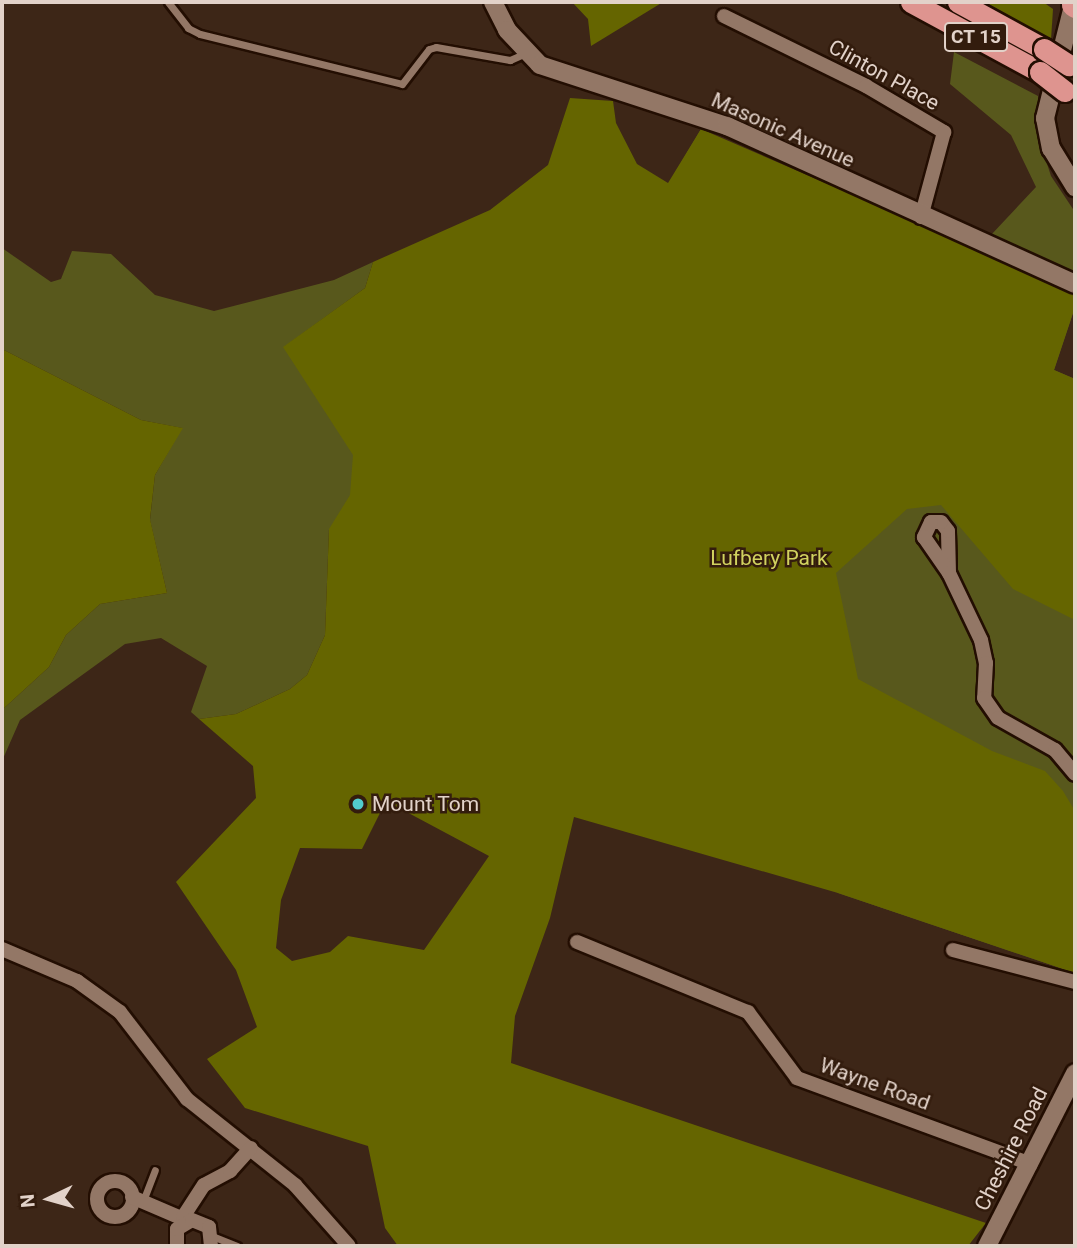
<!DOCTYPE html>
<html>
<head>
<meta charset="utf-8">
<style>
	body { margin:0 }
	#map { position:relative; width:1077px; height:1248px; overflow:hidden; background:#3d2617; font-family:Roboto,sans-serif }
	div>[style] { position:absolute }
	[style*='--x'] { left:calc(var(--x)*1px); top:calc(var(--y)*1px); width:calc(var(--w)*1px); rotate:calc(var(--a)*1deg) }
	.green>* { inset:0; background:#58581c }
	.forest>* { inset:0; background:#656500 }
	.roads { filter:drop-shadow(2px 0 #230e02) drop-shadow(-2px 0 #230e02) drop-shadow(0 2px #230e02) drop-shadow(0 -2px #230e02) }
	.lane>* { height:7px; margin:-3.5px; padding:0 3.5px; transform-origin:3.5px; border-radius:3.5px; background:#937766 }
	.street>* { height:14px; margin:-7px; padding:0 7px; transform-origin:7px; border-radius:7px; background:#937766 }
	.street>.ring { margin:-7px; padding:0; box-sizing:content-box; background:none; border:14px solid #937766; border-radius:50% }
	.secondary>* { height:18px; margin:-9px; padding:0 9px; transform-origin:9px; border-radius:9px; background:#937766 }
	.highway>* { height:21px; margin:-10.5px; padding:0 10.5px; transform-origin:10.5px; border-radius:10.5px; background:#de948f }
	.bridges { filter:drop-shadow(2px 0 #230e02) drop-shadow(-2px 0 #230e02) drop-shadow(0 2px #230e02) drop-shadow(0 -2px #230e02) }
	.highway-bridge>* { height:21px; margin:-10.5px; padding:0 10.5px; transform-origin:10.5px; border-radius:10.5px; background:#de948f }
	.dots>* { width:19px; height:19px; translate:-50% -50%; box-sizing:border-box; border:4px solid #331c0d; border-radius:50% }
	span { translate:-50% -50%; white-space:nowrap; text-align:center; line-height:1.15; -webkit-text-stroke:5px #331c0d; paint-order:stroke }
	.shield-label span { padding:2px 5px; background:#331c0d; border:2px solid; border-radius:5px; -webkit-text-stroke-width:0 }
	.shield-label { font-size:19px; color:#e2d2c9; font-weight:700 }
	.street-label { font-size:21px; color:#e2d2c9 }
	.park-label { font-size:21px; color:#d1d25f }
	.poi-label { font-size:21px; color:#e2d2c9 }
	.left { translate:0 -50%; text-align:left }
	.frame { position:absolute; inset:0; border:4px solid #e2d2c9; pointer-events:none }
	.north { position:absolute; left:14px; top:1164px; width:70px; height:70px; -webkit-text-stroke:5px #331c0d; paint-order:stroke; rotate:265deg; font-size:19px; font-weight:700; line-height:28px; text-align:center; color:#e2d2c9 }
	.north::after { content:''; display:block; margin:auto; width:24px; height:32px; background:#e2d2c9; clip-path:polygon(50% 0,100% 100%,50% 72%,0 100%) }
</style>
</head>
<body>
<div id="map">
	<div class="green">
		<i style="clip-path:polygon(954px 52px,1038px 96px,1040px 142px,1051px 176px,1075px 212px,1075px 273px,991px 235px,1036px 187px,1011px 135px,950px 84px)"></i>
		<i style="clip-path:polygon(701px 129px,1075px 307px,1054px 370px,1075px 379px,1075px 973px,838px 893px,329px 529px,325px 635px,307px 675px,290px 689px,236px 714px,199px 719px,191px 712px,207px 666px,161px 638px,125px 644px,20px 720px,2px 761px,2px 710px,49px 667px,66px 635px,100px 604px,167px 593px,150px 520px,155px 475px,182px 428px,141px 420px,2px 349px,2px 248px,51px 282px,61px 279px,72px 251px,111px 254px,155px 295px,214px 311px,334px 280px,373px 262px,365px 288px,284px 347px,595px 307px)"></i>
	</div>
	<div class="forest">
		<i style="clip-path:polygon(572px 2px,663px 2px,591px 46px,588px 19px)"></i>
		<i style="clip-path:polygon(985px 2px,1043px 2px,1053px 9px,1051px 40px)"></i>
		<i style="clip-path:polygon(evenodd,570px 98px,613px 101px,616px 123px,637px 164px,668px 183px,701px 129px,1075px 291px,1075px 307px,1054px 370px,1075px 379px,1075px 620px,1013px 589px,941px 505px,907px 509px,836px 573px,858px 679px,992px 751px,1045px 771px,1063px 791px,1075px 811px,1075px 973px,838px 893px,574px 817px,550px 918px,515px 1016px,511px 1063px,986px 1223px,968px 1246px,398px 1246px,385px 1228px,368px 1146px,245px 1108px,207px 1059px,257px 1027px,236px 970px,176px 882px,256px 798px,253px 766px,199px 719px,236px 714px,290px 689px,307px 675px,325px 635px,329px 529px,350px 495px,353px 455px,283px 347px,365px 288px,373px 262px,490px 210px,548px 165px,570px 98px,386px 801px,489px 856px,424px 950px,348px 936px,330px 952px,292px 961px,276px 948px,281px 900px,300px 848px,362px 849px,386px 801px)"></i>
		<i style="clip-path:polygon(2px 349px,141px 420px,183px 428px,155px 475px,150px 519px,167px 593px,100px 604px,66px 635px,49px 667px,2px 710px)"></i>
	</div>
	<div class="roads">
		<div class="lane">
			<i style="--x:168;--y:2;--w:33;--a:52"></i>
			<i style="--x:188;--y:28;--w:13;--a:27"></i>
			<i style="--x:200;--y:34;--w:208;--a:13.9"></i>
			<i style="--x:402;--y:84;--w:44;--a:-52.4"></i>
			<i style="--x:429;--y:49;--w:7;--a:-16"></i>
			<i style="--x:436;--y:47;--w:75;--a:10"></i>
			<i style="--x:510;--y:60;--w:17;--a:-24"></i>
			<i style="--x:143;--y:1201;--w:33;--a:-69"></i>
			<i style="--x:212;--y:1236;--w:27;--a:22"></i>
		</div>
		<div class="street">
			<i style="--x:724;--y:16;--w:158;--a:26.2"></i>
			<i style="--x:866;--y:86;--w:91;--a:30.5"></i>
			<i style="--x:944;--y:132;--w:88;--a:105.1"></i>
			<i style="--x:949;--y:573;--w:42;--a:-91.4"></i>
			<i style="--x:948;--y:531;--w:11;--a:-128"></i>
			<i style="--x:941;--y:522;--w:10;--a:180"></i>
			<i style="--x:931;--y:522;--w:17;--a:115"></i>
			<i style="--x:924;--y:537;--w:44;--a:55.2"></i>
			<i style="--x:949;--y:573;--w:74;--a:64.5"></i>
			<i style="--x:981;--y:640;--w:24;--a:78"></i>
			<i style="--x:986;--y:663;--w:35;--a:93"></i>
			<i style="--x:984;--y:698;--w:24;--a:55"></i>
			<i style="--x:998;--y:718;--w:65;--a:29.3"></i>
			<i style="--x:1055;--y:750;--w:31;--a:50"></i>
			<i style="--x:577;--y:942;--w:185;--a:22.3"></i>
			<i style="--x:748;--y:1012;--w:82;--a:53.4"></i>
			<i style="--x:797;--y:1078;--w:249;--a:20.2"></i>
			<i style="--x:2;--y:949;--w:82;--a:23.1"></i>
			<i style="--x:77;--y:981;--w:53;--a:35.8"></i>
			<i style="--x:120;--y:1012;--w:110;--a:52.4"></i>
			<i style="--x:187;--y:1099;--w:138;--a:38.5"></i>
			<i style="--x:295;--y:1185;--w:81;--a:48.5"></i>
			<i style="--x:953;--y:950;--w:126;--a:14.7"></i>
			<i class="ring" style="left:97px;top:1181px;width:22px;height:22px"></i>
			<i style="--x:132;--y:1197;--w:61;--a:23.2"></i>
			<i style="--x:183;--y:1217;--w:38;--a:-57"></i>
			<i style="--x:204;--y:1185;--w:30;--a:-28"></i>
			<i style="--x:230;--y:1171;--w:31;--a:-48"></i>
			<i style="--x:177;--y:1246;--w:17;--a:-90"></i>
			<i style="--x:177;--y:1229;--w:17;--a:-31"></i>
			<i style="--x:192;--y:1220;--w:18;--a:22"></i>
			<i style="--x:209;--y:1227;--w:19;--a:84"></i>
		</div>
		<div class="secondary">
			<i style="--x:493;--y:2;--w:31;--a:63"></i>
			<i style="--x:507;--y:30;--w:48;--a:46.7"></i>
			<i style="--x:540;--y:65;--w:197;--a:18.1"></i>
			<i style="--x:727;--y:126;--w:382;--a:24.4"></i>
			<i style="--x:1074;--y:2;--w:120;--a:104"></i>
			<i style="--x:1045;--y:118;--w:31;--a:79"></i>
			<i style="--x:1051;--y:148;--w:46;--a:58.4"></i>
			<i style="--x:987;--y:1246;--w:194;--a:-63"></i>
		</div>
		<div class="highway">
			<i style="--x:911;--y:2;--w:147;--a:28.5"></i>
			<i style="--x:958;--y:2;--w:98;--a:28.7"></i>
			<i style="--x:1072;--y:5;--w:4;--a:34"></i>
		</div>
	</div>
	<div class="bridges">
		<div class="highway-bridge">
			<i style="--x:1044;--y:49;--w:30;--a:33"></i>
			<i style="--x:1040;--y:72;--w:31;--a:38"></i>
		</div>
	</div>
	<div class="dots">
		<i style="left:358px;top:804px;background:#52cdcc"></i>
	</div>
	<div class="shield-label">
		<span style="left:976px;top:37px">CT 15</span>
	</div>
	<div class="street-label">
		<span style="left:884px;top:75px;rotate:29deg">Clinton Place</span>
		<span style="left:783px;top:130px;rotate:24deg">Masonic Avenue</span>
		<span style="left:875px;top:1084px;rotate:20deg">Wayne Road</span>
		<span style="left:1011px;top:1149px;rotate:-63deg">Cheshire Road</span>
	</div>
	<div class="park-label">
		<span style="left:769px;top:558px">Lufbery Park</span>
	</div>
	<div class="poi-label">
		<span class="left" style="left:372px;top:804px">Mount Tom</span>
	</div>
	<div class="frame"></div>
	<div class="north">N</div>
</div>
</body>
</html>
